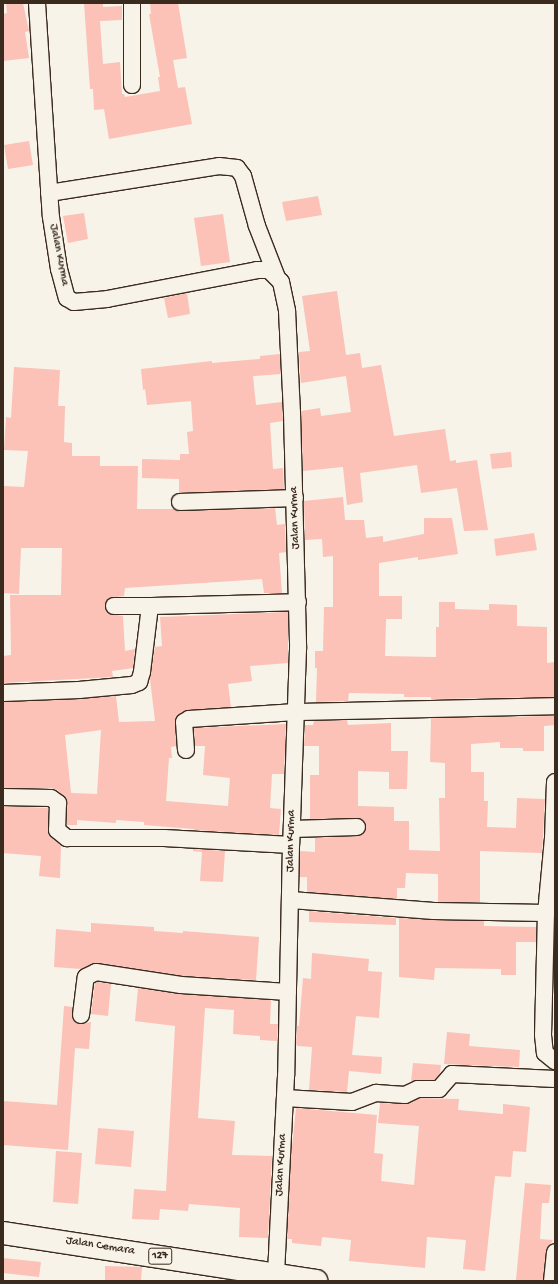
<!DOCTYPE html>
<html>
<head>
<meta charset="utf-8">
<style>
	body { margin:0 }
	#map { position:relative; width:558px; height:1284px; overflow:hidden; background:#f7f3e8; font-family:"Gochi Hand",sans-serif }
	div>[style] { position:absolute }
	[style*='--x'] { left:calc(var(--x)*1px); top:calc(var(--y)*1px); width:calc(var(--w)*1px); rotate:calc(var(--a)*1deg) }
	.building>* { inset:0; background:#fcc1b7 }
	.roads { filter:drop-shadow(1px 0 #3b2a1e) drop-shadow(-1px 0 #3b2a1e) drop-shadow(0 1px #3b2a1e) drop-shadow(0 -1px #3b2a1e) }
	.street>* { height:16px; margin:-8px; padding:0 8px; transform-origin:8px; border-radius:8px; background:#f7f3e8 }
	.primary>* { height:22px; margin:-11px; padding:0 11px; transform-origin:11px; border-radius:11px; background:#f7f3e8 }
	span { translate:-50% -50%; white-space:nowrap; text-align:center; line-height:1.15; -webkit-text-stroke:3px #f7f3e8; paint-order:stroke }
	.shield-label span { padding:1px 3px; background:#f7f3e8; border:1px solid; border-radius:3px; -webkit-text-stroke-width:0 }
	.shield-label { font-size:11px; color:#3b2a1e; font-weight:700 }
	.street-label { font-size:12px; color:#3b2a1e }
	.frame { position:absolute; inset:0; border:4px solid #3b2a1e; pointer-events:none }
</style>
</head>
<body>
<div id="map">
	<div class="building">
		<i style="clip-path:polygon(6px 3px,23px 3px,29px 31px,25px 32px,29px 58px,3px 61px,3px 14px,7px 13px)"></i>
		<i style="clip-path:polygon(84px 3px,103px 3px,103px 7px,122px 6px,122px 20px,100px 21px,103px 64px,120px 62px,122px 94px,124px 94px,125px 97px,160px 91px,158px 77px,160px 77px,149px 14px,151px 14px,150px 3px,178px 3px,187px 58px,173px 60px,178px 88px,185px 87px,192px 124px,109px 139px,104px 109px,94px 110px,93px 89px,90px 89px)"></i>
		<i style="clip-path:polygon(29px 141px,33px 165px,8px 169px,4px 145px)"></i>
		<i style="clip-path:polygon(318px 196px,322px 215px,286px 221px,282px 202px)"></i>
		<i style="clip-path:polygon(84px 213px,88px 239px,68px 243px,63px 216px)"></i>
		<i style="clip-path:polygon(223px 214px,230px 262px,201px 266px,194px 218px)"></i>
		<i style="clip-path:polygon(337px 291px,346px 355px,360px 353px,362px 368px,381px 365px,394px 436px,445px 429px,450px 461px,456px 460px,456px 463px,477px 460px,488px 530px,464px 531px,457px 488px,421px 493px,417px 465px,360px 473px,363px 502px,347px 505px,343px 467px,303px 471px,301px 411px,320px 408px,321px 416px,351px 412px,346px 376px,301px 383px,300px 372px,299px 352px,310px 351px,302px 296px)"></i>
		<i style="clip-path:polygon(187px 293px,190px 314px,168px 318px,164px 298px)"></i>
		<i style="clip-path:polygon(280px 354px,281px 374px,253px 376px,256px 405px,282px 402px,283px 421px,270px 423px,273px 469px,283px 468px,284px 489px,179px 493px,179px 479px,142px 478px,142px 459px,180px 460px,180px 454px,189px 454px,187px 432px,193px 431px,191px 401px,147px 405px,145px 389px,143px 390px,141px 369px,212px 361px,212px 363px,260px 359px,260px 356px)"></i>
		<i style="clip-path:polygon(14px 367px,60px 370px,58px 406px,65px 406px,64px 442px,72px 443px,72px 456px,100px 456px,100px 466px,138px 466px,137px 509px,174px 509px,180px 511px,275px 508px,277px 525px,285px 524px,286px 552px,279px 553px,282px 593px,263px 593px,264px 593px,262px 579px,125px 588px,124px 596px,110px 598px,106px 602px,105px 606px,110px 614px,123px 616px,125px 651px,135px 649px,133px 668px,112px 671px,113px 677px,3px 683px,3px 656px,11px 655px,10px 595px,61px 595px,62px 548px,21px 548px,19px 594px,3px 593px,3px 486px,24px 487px,28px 451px,4px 450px,6px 417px,11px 418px)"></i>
		<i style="clip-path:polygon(511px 452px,512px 467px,492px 469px,490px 454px)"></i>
		<i style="clip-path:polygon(343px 497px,345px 520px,364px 520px,366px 538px,383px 536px,383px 542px,424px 534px,424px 518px,452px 518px,458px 554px,418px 560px,418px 557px,379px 563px,379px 596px,402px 596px,402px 619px,386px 619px,385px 656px,436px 657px,436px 627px,439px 627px,439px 602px,455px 602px,455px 609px,489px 610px,489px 604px,517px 605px,517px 626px,547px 627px,547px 663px,555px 662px,555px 697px,431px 699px,431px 697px,404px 697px,404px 694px,349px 693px,348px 701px,316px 702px,317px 668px,315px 668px,315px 651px,323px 651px,324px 607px,333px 607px,333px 556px,323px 557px,322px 539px,305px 540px,304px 501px)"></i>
		<i style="clip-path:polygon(534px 533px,537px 550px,496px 556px,494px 539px)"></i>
		<i style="clip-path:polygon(evenodd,288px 612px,288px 663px,250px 666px,252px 681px,228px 684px,231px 707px,188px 710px,176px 717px,176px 746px,171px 747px,172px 758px,169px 758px,166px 801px,228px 806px,230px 778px,203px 775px,205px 746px,195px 746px,194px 728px,286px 724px,284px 774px,272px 774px,270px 808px,281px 809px,279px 835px,194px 830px,194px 829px,144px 825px,144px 822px,116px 820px,116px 823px,77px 820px,77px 825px,67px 825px,67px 799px,57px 790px,51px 788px,3px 788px,3px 702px,116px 696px,119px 722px,155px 721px,150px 679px,155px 647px,162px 646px,160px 617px,288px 612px,101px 730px,97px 794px,71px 793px,65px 735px,101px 730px)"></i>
		<i style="clip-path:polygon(555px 716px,555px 725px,544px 726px,544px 751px,523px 751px,523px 748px,500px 748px,500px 742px,471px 744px,471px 772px,484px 772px,484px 801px,488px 801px,487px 827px,516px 828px,517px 798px,545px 799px,542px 853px,480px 851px,480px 902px,438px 902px,438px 874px,406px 873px,405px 888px,397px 888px,397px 899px,307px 892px,307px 877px,300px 877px,300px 851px,315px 852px,315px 838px,358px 836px,362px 835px,366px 827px,365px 822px,357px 818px,310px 819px,310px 775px,319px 775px,319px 746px,304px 746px,305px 725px,313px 725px,314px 721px,347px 720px,348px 725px,391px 723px,391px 751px,408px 751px,407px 789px,389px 789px,389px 772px,358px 771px,358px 806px,394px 807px,394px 821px,409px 821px,409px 850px,440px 851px,439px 798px,445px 798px,445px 763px,430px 762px,431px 718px)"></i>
		<i style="clip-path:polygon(3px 806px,48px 808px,48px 834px,61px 846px,60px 878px,39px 876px,41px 856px,3px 853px)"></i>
		<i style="clip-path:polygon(193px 849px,225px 851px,223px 882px,200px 881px,202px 852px,193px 851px)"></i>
		<i style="clip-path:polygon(309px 911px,396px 918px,396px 925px,309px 922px)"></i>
		<i style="clip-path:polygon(399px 918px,484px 921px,484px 926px,536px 927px,536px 942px,516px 942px,516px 975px,501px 975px,501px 969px,435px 968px,434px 980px,399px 977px)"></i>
		<i style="clip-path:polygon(91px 923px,154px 927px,154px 931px,183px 933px,183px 931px,259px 937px,256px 980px,182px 976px,97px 963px,81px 969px,54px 967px,56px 929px,91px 932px)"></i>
		<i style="clip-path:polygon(312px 953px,369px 959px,368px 971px,382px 972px,379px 1018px,356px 1016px,352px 1055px,382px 1057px,381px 1074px,349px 1071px,347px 1092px,309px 1090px,312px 1047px,297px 1046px,296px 1043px,297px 1026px,299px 1026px,303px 978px,311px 979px)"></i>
		<i style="clip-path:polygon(98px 982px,111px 984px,108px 1016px,91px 1014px,95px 983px)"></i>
		<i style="clip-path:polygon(138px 988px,180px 994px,271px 1000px,270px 1024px,278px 1024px,277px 1041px,260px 1040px,260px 1036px,233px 1034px,234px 1010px,205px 1008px,198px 1118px,235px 1121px,232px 1155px,272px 1156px,268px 1238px,239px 1237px,240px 1208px,189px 1204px,188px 1211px,160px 1209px,159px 1220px,132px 1219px,134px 1189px,166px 1191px,175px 1026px,135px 1021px)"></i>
		<i style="clip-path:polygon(64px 1006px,73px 1007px,72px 1018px,76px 1023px,80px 1024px,91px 1022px,89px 1049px,75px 1048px,68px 1150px,3px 1145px,3px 1101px,57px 1105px)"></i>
		<i style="clip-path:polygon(447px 1032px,470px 1034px,469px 1046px,520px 1050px,519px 1067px,444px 1064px)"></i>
		<i style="clip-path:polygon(413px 1063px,441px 1065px,440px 1073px,435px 1080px,418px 1080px,411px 1082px)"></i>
		<i style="clip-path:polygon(420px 1098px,459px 1099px,458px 1110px,503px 1114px,503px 1104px,530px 1107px,526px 1152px,513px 1151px,511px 1177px,495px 1176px,485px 1271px,463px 1269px,466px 1240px,427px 1237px,425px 1268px,349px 1261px,351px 1240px,322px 1237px,321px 1246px,292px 1243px,292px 1239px,287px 1239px,291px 1157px,296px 1108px,377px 1115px,374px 1153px,383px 1154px,381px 1181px,414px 1185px,419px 1126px,378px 1123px,380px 1103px,405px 1104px)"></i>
		<i style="clip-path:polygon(98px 1128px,134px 1131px,131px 1167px,95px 1164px)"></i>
		<i style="clip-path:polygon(56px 1151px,82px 1153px,78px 1204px,53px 1202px)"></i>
		<i style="clip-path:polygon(525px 1183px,551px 1185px,549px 1203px,542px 1203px,540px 1239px,553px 1240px,546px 1251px,543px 1281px,516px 1280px)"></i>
		<i style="clip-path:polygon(3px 1258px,41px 1262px,39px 1277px,3px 1273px)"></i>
		<i style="clip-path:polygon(105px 1266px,142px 1267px,141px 1281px,105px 1281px)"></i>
	</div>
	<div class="roads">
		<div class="street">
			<i style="--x:37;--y:3;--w:214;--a:86.3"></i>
			<i style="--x:51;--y:217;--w:53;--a:81.3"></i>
			<i style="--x:59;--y:269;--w:30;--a:75"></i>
			<i style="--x:67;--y:298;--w:8;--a:30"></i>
			<i style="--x:74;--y:302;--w:33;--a:-5"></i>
			<i style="--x:107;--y:299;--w:153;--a:-10.9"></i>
			<i style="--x:257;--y:270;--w:12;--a:0"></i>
			<i style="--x:269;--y:270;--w:17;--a:45"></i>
			<i style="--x:281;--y:282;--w:30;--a:78"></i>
			<i style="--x:287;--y:311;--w:102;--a:87.2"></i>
			<i style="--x:292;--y:413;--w:236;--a:88.5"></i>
			<i style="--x:298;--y:649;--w:196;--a:92"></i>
			<i style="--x:291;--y:845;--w:231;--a:91.2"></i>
			<i style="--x:286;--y:1076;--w:198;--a:92.9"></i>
			<i style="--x:132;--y:3;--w:82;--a:90"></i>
			<i style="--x:49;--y:193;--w:172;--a:-9"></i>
			<i style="--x:219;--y:166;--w:18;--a:6"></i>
			<i style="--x:237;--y:168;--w:10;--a:53"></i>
			<i style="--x:243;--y:176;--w:52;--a:74.4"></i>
			<i style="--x:257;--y:226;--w:53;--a:68.8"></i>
			<i style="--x:180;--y:502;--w:115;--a:-2"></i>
			<i style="--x:114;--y:606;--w:36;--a:0"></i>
			<i style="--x:3;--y:693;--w:76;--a:-2.3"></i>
			<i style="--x:79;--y:690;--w:53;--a:-5.4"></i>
			<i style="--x:132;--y:685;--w:8;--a:-23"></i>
			<i style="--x:139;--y:682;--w:10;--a:-73"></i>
			<i style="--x:142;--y:672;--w:66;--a:-83.1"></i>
			<i style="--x:150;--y:606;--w:148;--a:-1.5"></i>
			<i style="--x:186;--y:750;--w:28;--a:-94"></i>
			<i style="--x:184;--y:722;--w:6;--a:-31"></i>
			<i style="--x:189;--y:719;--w:107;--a:-3.7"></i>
			<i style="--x:296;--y:712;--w:259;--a:-1.3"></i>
			<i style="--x:555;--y:782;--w:56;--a:92"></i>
			<i style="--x:553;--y:838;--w:75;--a:95.3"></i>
			<i style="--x:546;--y:913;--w:122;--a:91.4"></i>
			<i style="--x:543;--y:1035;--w:18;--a:84"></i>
			<i style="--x:545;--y:1053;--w:13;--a:39"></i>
			<i style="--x:3;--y:797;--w:48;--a:1.2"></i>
			<i style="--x:51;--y:798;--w:9;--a:36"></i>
			<i style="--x:58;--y:803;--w:27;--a:92"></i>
			<i style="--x:57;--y:830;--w:13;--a:39"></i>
			<i style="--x:67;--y:838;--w:97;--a:0"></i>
			<i style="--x:164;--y:838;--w:127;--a:3.2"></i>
			<i style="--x:292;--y:829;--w:65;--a:-1.8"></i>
			<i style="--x:291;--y:900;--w:143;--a:4.4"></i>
			<i style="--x:434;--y:911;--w:112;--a:1"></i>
			<i style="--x:81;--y:1015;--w:38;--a:-83"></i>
			<i style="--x:86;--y:977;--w:11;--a:-27"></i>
			<i style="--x:96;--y:972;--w:86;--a:8.7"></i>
			<i style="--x:181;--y:985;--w:107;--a:3.7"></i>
			<i style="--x:285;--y:1098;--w:67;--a:3.4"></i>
			<i style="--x:352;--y:1102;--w:26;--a:-21"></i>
			<i style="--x:376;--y:1093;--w:29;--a:4"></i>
			<i style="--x:405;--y:1095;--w:14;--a:-25"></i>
			<i style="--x:418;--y:1089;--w:21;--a:0"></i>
			<i style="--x:439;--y:1089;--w:20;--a:-49"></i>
			<i style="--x:452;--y:1074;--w:103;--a:2.8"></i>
			<i style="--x:552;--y:1281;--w:29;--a:-84"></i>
		</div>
		<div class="primary">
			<i style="--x:3;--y:1233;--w:317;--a:8.7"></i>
		</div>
	</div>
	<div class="shield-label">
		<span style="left:160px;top:1256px">127</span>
	</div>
	<div class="street-label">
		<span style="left:58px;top:255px;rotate:79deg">Jalan Kurma</span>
		<span style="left:296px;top:518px;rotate:-92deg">Jalan Kurma</span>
		<span style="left:292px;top:841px;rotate:-89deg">Jalan Kurma</span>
		<span style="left:282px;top:1165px;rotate:-87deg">Jalan Kurma</span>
		<span style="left:100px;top:1247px;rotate:9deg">Jalan Cemara</span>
	</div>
	<div class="frame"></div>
</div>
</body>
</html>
